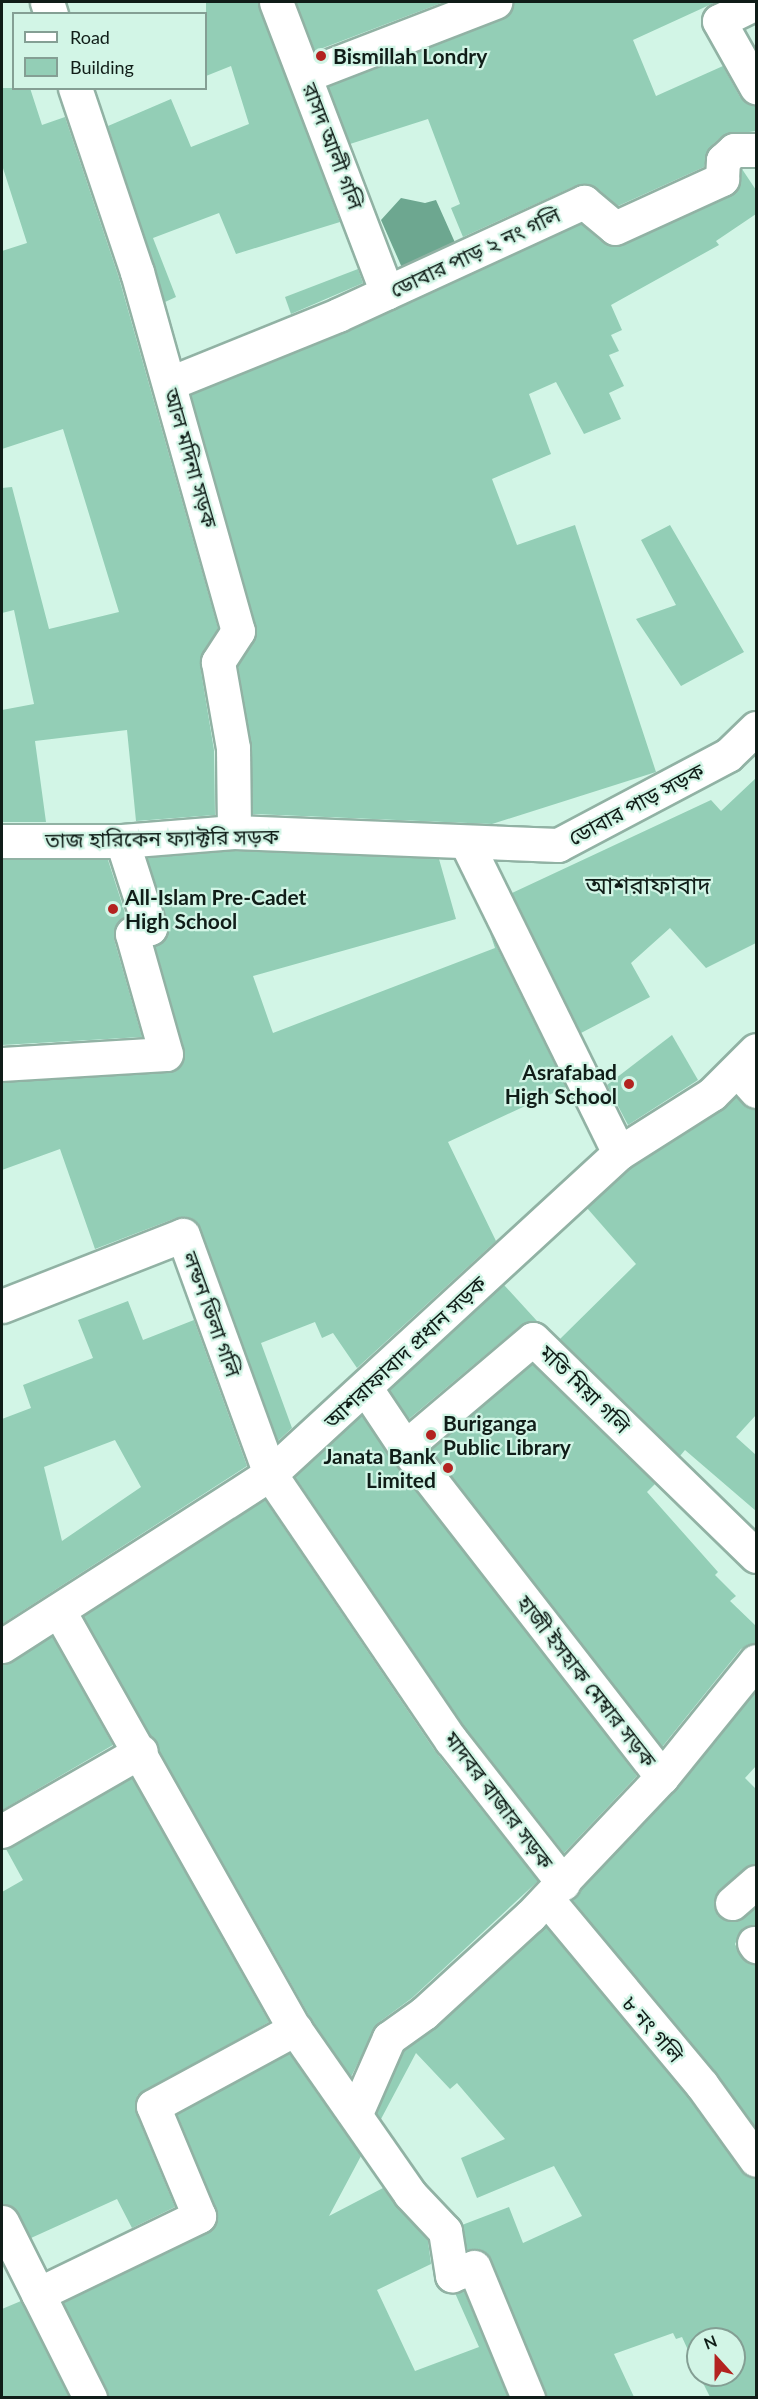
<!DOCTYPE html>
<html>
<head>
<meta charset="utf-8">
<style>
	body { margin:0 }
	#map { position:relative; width:758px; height:2399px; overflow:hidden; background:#d2f5e6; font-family:Lato,"Noto Sans Bengali",sans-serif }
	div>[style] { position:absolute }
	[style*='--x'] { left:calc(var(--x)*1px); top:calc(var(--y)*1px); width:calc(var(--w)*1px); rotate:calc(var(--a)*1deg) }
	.water>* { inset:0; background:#6da790 }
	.building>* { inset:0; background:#93ceb6 }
	.roads { filter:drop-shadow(2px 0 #91b2a4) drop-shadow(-2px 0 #91b2a4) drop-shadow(0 2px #91b2a4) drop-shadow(0 -2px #91b2a4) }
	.street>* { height:33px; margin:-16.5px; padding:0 16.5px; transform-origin:16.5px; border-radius:16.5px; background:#fff }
	.secondary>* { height:33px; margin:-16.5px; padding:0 16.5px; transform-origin:16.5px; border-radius:16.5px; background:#fff }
	.dots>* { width:16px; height:16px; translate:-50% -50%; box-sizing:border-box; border:3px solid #d2f5e6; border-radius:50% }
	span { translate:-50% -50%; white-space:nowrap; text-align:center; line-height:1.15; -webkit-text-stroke:4.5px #d2f5e6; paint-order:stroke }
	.poi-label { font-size:21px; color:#101d18; font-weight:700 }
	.left { translate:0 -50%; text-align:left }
	.right { translate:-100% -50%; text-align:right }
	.street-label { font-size:21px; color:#101d18 }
	.quarter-label { font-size:24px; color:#101d18 }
	.frame { position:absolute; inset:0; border:3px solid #101d18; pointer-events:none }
	.legend { position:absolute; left:12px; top:12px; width:195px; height:78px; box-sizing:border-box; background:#d2f5e6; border:2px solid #849f94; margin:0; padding:8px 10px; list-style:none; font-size:18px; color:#101d18 }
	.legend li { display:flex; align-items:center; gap:12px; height:30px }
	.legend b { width:30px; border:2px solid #849f94 }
	.north { position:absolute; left:686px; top:2327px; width:60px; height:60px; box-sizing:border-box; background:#d2f5e6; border:2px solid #849f94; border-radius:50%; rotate:339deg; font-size:16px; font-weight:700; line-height:24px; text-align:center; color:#101d18 }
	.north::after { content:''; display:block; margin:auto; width:21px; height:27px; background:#b32320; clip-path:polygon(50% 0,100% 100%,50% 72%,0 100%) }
</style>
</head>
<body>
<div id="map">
	<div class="water">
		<i style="clip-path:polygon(401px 198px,425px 203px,436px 200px,457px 247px,403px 270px,381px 220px)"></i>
	</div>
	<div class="building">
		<i style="clip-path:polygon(206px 2px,258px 2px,340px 222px,236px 254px,219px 213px,153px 238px,176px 297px,165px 302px,108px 126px,171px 99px,191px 147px,249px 124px,231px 66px,206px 76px)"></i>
		<i style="clip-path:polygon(296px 2px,444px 2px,315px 51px)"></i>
		<i style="clip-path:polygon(513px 2px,716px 2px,633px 40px,656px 96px,723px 66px,740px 97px,756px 106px,756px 131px,722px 136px,710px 147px,704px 167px,618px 206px,596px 187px,577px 185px,463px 237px,451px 208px,460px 204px,428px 119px,350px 144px,328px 86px,502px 19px)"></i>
		<i style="clip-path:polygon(2px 88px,30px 88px,42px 125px,65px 117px,119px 278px,218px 628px,200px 665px,214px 750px,215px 815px,136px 821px,127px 730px,35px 741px,46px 822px,2px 822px,2px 710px,34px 704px,14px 610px,2px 613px,2px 488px,12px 487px,49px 629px,119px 612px,63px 429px,2px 449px,2px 251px,27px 243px,2px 165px)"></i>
		<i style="clip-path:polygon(742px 169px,756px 190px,756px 214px,716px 241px,719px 245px,611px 305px,622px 330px,611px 335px,619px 351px,609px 355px,624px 386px,609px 393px,621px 419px,584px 434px,556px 382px,529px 394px,551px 454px,492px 479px,517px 545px,575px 525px,656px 772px,492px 824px,253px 814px,251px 745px,238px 666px,256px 626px,191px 395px,346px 332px,581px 224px,603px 243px,623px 245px,730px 196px,738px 189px)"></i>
		<i style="clip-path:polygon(358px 269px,363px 283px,291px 314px,285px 297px)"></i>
		<i style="clip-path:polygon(670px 525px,744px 652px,681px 686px,636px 619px,676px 605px,641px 540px)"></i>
		<i style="clip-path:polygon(756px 778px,756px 943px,706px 968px,670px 928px,631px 963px,650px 997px,581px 1033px,512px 893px,711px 800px,721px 811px)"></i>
		<i style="clip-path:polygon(234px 851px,439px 859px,456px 919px,253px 976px,273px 1033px,495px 948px,490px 933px,566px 1087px,448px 1142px,496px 1241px,357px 1368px,333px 1333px,322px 1338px,315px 1322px,261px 1343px,292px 1428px,278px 1441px,195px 1221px,176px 1218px,95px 1249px,60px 1149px,2px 1170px,2px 1082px,178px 1068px,184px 1049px,155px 946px,164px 940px,168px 923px,147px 858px)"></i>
		<i style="clip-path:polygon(2px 860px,108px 860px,126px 916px,118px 922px,114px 939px,142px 1037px,2px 1045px)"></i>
		<i style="clip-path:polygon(672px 1035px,698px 1080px,628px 1125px,607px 1085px)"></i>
		<i style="clip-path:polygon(736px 1097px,756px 1109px,756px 1415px,736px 1437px,756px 1455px,756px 1511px,685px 1450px,680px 1456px,560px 1339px,636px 1264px,587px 1208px,630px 1168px)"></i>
		<i style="clip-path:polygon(504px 1285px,537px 1321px,521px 1325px,409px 1419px,389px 1390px)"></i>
		<i style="clip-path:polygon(evenodd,128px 1301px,143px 1340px,194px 1320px,247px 1466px,2px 1624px,2px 1419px,31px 1408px,23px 1385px,93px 1358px,78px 1320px,128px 1301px,115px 1440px,141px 1487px,62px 1541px,44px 1467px,115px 1440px)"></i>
		<i style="clip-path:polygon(532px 1364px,655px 1484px,647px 1492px,718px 1572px,715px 1575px,736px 1596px,730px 1601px,756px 1626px,756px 1643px,741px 1649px,662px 1747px,431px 1450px)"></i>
		<i style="clip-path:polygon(361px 1415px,637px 1776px,564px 1853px,466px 1729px,295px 1477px)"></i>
		<i style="clip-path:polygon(265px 1500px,435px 1751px,538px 1881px,412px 1998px,378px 2023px,351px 2077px,311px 2019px,83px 1616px)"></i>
		<i style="clip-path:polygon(52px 1636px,113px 1745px,2px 1810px,2px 1665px)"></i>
		<i style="clip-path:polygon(756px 1690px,756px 1766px,745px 1778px,756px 1789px,756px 1864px,720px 1889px,714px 1906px,718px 1916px,735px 1921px,756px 1906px,756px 1925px,743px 1928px,735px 1944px,741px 1957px,756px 1965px,756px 2129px,572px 1899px,676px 1790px)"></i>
		<i style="clip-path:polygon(132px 1778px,269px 2022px,137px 2096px,136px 2113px,175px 2207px,132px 2228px,117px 2199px,31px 2238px,18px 2213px,2px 2204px,2px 1892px,23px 1880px,6px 1849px)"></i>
		<i style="clip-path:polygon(546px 1927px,687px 2096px,741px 2171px,756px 2179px,756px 2397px,710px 2397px,699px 2375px,734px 2375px,734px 2339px,698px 2339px,698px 2372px,682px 2337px,676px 2339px,673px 2333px,614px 2354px,634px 2397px,546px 2397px,491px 2260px,478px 2249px,467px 2250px,462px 2225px,509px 2207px,523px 2243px,582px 2216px,554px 2166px,477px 2198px,461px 2158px,505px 2139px,457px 2083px,450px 2089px,416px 2053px,381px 2119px,376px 2113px,404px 2050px)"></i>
		<i style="clip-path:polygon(289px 2053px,361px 2156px,329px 2216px,383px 2188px,428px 2241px,431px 2264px,377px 2290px,415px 2371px,479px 2347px,455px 2293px,464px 2291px,508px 2397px,108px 2397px,63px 2303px,214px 2227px,216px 2209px,177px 2114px)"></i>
		<i style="clip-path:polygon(21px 2301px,69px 2397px,2px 2397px,2px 2309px)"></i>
	</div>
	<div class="roads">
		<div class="street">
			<i style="--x:47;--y:2;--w:13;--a:72"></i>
			<i style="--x:276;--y:2;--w:311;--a:69.1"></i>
			<i style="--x:756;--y:3;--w:41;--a:154.1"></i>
			<i style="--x:719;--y:21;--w:76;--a:60.7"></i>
			<i style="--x:306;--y:75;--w:203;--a:-21.1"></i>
			<i style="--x:75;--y:88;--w:194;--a:71.4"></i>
			<i style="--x:137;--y:272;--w:373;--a:74.3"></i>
			<i style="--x:238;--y:631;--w:37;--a:123"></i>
			<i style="--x:218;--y:662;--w:87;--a:80.1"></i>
			<i style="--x:233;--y:748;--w:84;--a:89.3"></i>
			<i style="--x:170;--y:383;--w:181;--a:-22"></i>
			<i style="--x:338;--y:315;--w:271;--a:-24.7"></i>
			<i style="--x:584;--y:202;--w:40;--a:40"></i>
			<i style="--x:615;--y:228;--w:118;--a:-24.6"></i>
			<i style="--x:722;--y:179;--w:19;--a:-87"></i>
			<i style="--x:723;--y:160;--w:15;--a:-42"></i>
			<i style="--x:734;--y:150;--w:22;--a:0"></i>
			<i style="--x:2;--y:841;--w:120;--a:0"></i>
			<i style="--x:122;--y:841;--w:112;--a:-4.6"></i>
			<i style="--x:234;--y:832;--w:324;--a:2.3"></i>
			<i style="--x:558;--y:845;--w:192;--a:-27.9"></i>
			<i style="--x:728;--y:755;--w:39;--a:-44"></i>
			<i style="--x:467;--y:844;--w:344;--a:63.8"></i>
			<i style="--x:2;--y:1064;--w:164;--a:-3.5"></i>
			<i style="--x:166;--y:1054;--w:125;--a:-105.8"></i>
			<i style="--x:132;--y:934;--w:19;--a:-18"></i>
			<i style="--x:150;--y:928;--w:91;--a:-107.8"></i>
			<i style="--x:737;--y:1070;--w:28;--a:48"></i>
			<i style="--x:2;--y:1306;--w:194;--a:-21.4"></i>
			<i style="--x:183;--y:1235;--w:254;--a:70"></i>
			<i style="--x:270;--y:1474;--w:322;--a:55.8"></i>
			<i style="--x:451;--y:1740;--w:182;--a:51.9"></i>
			<i style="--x:405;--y:1447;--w:167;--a:-40.2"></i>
			<i style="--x:533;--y:1339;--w:311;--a:44.2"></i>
			<i style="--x:59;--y:1611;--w:480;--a:60.6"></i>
			<i style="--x:295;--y:2029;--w:201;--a:55.1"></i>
			<i style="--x:410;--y:2194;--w:51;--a:46.6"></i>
			<i style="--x:445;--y:2231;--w:45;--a:81"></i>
			<i style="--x:452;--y:2275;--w:23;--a:-20"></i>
			<i style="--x:474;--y:2267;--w:142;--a:67.6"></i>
			<i style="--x:662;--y:1777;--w:149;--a:-51"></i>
			<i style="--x:2;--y:1831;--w:160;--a:-29.9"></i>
			<i style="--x:547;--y:1899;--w:242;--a:50.2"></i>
			<i style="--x:702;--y:2085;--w:92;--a:54.2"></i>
			<i style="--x:732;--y:1903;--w:32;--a:-41"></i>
			<i style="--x:754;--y:1943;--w:4;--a:56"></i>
			<i style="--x:356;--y:2113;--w:82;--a:-66.3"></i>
			<i style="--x:389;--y:2038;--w:43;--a:-35.5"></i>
			<i style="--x:424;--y:2013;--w:144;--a:-42.5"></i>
			<i style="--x:530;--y:1916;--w:192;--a:-46.5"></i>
			<i style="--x:662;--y:1777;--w:418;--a:-127.9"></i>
			<i style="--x:405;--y:1447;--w:69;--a:-123.7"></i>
			<i style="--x:2;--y:2222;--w:197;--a:63.4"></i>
			<i style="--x:38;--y:2294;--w:179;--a:-25.8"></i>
			<i style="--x:199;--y:2216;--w:119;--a:-112.7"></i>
			<i style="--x:153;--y:2106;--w:162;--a:-28.5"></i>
		</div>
		<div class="secondary">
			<i style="--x:2;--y:1646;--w:318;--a:-32.7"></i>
			<i style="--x:270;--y:1474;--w:474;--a:-42.6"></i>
			<i style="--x:619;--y:1153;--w:110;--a:-32.4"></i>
			<i style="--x:712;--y:1094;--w:62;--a:-45"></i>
		</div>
	</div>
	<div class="dots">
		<i style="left:321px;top:56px;background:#b32320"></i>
		<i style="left:113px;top:909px;background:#b32320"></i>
		<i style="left:629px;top:1084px;background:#b32320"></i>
		<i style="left:431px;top:1435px;background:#b32320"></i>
		<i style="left:448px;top:1468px;background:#b32320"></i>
	</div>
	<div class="poi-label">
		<span class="left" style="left:333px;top:56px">Bismillah Londry</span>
		<span class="left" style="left:125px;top:909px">All-Islam Pre-Cadet<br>High School</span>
		<span class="right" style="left:617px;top:1084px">Asrafabad<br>High School</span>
		<span class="left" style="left:443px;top:1435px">Buriganga<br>Public Library</span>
		<span class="right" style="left:436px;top:1468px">Janata Bank<br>Limited</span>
	</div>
	<div class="street-label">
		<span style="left:333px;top:146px;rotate:69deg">রাসদ আলী গলি</span>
		<span style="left:475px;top:252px;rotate:-25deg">ডোবার পাড় ২ নং গলি</span>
		<span style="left:191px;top:458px;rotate:74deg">আল মদিনা সড়ক</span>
		<span style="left:636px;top:804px;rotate:-28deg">ডোবার পাড় সড়ক</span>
		<span style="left:162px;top:838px;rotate:-1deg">তাজ হারিকেন ফ্যাক্টরি সড়ক</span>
		<span style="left:212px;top:1314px;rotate:70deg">লন্ডন ভিলা গলি</span>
		<span style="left:405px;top:1352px;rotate:-43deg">আশরাফাবাদ প্রধান সড়ক</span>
		<span style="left:585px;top:1389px;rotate:44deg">মতি মিয়া গলি</span>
		<span style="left:587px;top:1681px;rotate:52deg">হাজী ইসহাক মেম্বার সড়ক</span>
		<span style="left:499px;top:1800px;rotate:53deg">মাদবর বাজার সড়ক</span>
		<span style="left:653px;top:2029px;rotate:49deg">৮ নং গলি</span>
	</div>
	<div class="quarter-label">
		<span style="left:648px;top:885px">আশরাফাবাদ</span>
	</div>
	<div class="frame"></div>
	<ul class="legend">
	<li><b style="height:8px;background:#fff"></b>Road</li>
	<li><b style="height:16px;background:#93ceb6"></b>Building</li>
	</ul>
	<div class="north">N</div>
</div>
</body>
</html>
